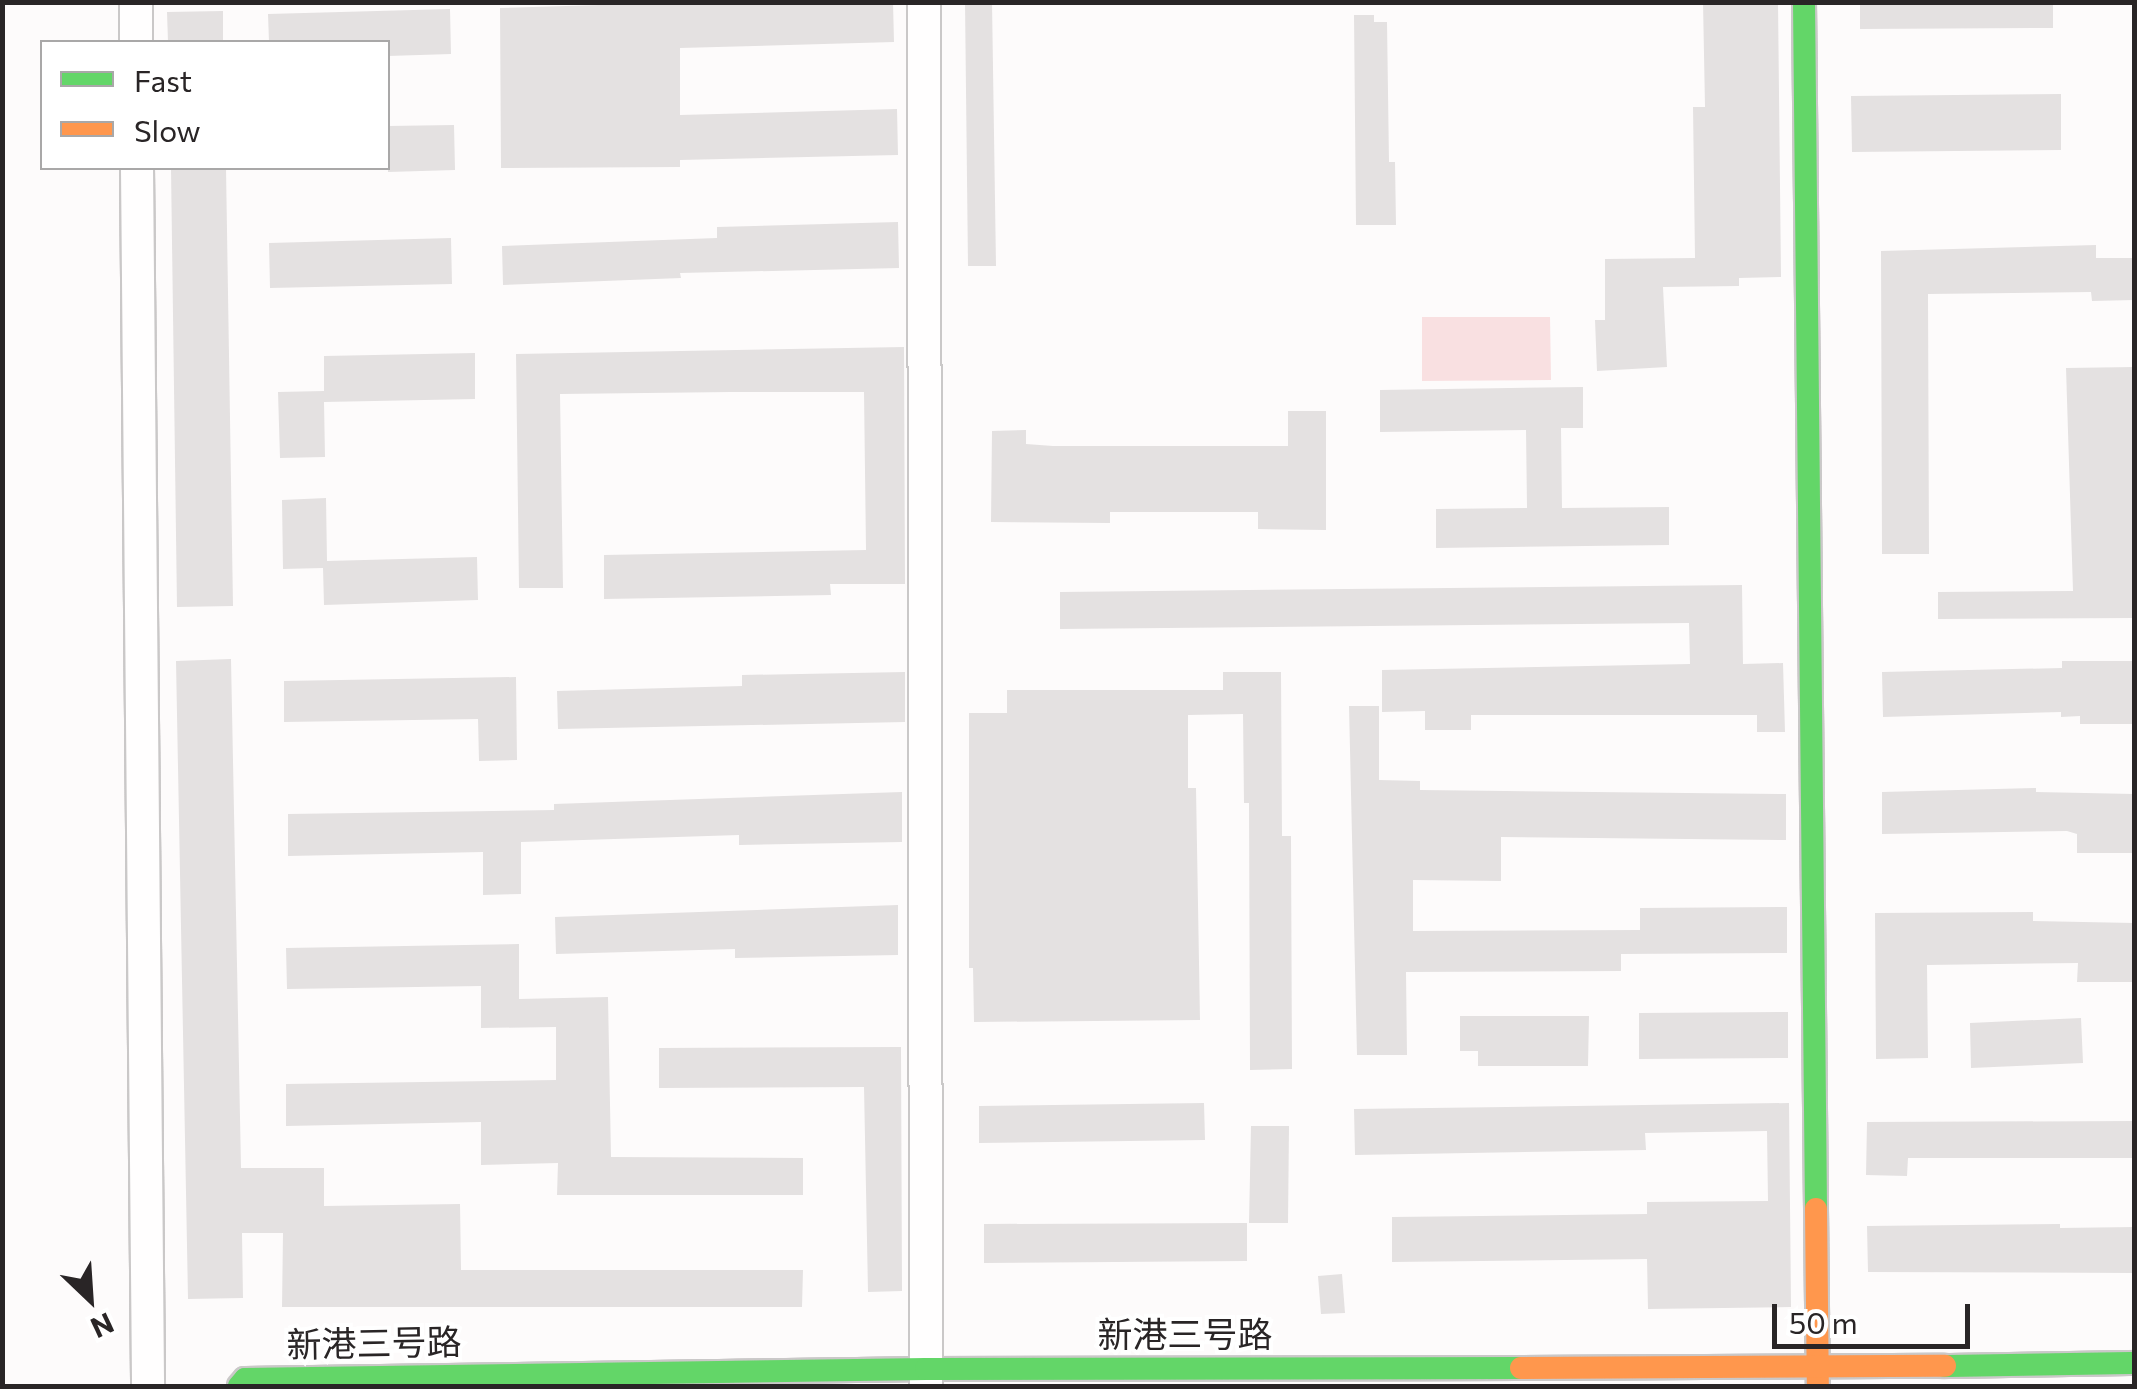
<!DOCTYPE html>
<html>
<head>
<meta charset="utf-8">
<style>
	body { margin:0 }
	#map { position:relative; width:2137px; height:1389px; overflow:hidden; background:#fdfbfb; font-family:Commissioner,"Noto Sans SC",sans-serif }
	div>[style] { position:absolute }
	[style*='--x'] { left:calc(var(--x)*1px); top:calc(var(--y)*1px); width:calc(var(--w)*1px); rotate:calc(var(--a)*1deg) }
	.green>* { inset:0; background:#f9e0e1 }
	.building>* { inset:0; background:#e4e1e1 }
	.roads { filter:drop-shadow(2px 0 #cac8c8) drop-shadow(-2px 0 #cac8c8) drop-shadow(0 2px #cac8c8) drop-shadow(0 -2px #cac8c8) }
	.street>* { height:32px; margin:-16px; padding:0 16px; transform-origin:16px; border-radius:16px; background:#fffefe }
	.fast>* { height:22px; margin:-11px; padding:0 11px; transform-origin:11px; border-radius:11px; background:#63d668 }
	.slow>* { height:22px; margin:-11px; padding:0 11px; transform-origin:11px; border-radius:11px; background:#ff974d }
	span { translate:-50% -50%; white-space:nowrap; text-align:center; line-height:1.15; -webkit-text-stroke:8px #fff; paint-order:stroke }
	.street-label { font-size:35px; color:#292526 }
	.frame { position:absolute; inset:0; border:5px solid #292526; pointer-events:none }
	.legend { position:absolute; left:40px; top:40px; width:350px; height:130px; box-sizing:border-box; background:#fff; border:2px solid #a9a8a8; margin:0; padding:12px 18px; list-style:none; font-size:30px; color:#292526 }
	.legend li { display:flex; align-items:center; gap:20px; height:50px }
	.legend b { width:50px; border:2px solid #a9a8a8 }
	.north { position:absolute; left:40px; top:1249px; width:100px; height:100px; -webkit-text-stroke:8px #fff; paint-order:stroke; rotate:155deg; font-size:28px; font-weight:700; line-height:40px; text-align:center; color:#292526 }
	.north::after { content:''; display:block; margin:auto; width:35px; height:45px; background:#292526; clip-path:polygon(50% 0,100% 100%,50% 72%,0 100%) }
	.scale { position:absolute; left:1772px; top:1304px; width:198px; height:45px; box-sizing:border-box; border:5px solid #292526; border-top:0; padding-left:12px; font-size:30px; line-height:35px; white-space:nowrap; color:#292526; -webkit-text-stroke:8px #fff; paint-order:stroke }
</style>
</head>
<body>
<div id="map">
	<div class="green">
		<i style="clip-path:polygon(1422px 317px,1550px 317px,1551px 380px,1422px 381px)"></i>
	</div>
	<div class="building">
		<i style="clip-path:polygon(699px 2px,893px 2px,894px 42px,680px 48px,680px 115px,897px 109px,898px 155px,680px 160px,680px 167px,501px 168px,500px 8px)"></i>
		<i style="clip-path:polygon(965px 2px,992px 2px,996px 266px,968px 266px)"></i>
		<i style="clip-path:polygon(1703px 2px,1778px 2px,1781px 277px,1739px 278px,1739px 286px,1663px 287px,1667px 367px,1597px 371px,1595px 320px,1605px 320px,1605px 259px,1695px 258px,1693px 107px,1705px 107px)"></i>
		<i style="clip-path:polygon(1860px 2px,2053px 2px,2053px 28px,1860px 29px)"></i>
		<i style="clip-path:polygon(450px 9px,451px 54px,388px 56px,388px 42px,269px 42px,268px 14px)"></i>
		<i style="clip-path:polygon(223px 11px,223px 42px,168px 42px,167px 12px)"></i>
		<i style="clip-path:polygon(1354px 15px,1374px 15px,1374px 22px,1387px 22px,1389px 162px,1395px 162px,1396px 225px,1356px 225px)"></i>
		<i style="clip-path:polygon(2061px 94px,2061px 150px,1852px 152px,1851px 96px)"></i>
		<i style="clip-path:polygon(454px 125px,455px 170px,388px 172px,388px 126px)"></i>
		<i style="clip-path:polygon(171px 168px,226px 168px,233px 606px,177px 607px)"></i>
		<i style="clip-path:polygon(898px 222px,899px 268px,680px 273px,681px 278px,503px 285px,502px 246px,717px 238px,717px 227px)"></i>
		<i style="clip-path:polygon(451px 238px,452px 284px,270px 288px,269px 243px)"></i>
		<i style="clip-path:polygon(2096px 245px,2096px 258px,2134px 258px,2134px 300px,2092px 301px,2091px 292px,1928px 294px,1929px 554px,1882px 554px,1881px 251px)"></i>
		<i style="clip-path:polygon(904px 347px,905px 584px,830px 584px,831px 595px,604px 599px,604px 555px,866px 550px,864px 392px,731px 392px,560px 394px,563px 588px,519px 588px,516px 354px)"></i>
		<i style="clip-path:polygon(475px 353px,475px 399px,324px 402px,325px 457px,280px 458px,278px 392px,324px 391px,324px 356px)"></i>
		<i style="clip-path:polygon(2134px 367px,2134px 618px,1938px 619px,1938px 592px,2073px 591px,2066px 368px)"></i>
		<i style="clip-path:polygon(1583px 387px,1583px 428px,1561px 428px,1562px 508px,1669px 507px,1669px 545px,1436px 548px,1436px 509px,1527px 508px,1526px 430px,1380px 432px,1380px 390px)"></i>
		<i style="clip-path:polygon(1288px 411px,1326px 411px,1326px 530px,1258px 529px,1258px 512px,1110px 512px,1110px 523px,991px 522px,992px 431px,1026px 430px,1026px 444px,1053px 446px,1288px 446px)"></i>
		<i style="clip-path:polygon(326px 498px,327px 561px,477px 557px,478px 600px,324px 605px,323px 568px,283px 569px,282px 500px)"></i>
		<i style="clip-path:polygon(1742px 585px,1743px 664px,1783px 663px,1785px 732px,1757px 732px,1757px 715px,1471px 715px,1471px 730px,1425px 730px,1425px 711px,1382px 712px,1382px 670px,1690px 664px,1689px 623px,1060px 629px,1060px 592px)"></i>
		<i style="clip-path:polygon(231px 659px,241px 1168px,324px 1168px,324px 1206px,460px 1204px,461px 1270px,803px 1270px,802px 1307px,282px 1307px,283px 1233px,242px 1233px,243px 1298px,188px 1299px,176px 661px)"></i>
		<i style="clip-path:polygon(2062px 661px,2134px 661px,2134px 724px,2080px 724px,2080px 716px,2061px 717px,2061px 712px,1883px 717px,1882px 672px,2062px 668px)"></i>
		<i style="clip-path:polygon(905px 672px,905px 722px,558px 729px,557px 691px,742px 686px,742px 675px)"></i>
		<i style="clip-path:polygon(1223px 672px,1281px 672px,1282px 836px,1291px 836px,1292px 1069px,1250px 1070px,1249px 803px,1244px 803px,1243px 714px,1188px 715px,1188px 788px,1196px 788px,1200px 1020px,974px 1022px,973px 968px,969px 968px,969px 713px,1007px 713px,1007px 690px,1223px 690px)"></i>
		<i style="clip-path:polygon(516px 677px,517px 760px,479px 761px,478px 719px,284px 722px,284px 681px)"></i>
		<i style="clip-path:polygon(1349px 706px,1379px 706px,1379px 780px,1420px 781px,1420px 790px,1786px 794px,1786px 840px,1501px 837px,1501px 881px,1413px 880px,1413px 931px,1640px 930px,1640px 908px,1787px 907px,1787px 953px,1621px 954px,1621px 971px,1406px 972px,1407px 1055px,1357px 1055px)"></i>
		<i style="clip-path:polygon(2036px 788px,2036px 792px,2134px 794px,2134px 853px,2077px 853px,2077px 834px,2067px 831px,1882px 834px,1882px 792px)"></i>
		<i style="clip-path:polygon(902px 792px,902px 842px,739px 845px,739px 835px,521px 842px,521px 894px,483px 895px,483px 852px,288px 856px,288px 814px,554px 810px,554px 804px)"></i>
		<i style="clip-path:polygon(898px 905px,898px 955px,735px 958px,735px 949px,556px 954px,555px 917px)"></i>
		<i style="clip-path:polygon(2033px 912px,2033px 921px,2134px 923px,2134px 982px,2077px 982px,2078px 963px,1927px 965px,1928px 1058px,1876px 1059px,1875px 913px)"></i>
		<i style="clip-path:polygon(519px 944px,519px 999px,608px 997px,611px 1157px,803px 1158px,803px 1195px,557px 1195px,558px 1163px,481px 1165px,481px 1122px,286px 1126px,286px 1084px,556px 1080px,556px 1027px,481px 1028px,481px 986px,287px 989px,286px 948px)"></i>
		<i style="clip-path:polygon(1788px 1012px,1788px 1058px,1639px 1059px,1639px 1013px)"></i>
		<i style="clip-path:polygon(1460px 1016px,1589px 1016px,1588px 1066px,1478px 1066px,1478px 1051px,1460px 1051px)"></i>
		<i style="clip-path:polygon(2081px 1018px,2083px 1063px,1971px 1068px,1970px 1023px)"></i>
		<i style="clip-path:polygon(901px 1047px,902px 1291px,868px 1292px,864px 1087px,659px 1088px,659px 1048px)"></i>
		<i style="clip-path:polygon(1204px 1103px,1205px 1140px,979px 1143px,979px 1106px)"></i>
		<i style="clip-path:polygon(1789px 1103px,1791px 1307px,1648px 1309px,1647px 1259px,1392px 1262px,1392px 1217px,1647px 1214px,1647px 1202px,1768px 1201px,1767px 1131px,1645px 1133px,1646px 1150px,1355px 1155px,1354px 1109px)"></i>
		<i style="clip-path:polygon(2134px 1121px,2134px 1158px,1908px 1158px,1907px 1176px,1866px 1175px,1867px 1122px)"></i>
		<i style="clip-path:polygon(1251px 1126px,1289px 1126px,1288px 1223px,1249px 1223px)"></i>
		<i style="clip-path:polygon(1247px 1223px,1247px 1261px,984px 1263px,984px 1224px)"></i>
		<i style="clip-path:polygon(2060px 1224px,2060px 1228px,2134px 1227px,2134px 1273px,1868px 1272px,1867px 1226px)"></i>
		<i style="clip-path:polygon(1342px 1274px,1345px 1313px,1321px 1314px,1318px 1276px)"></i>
	</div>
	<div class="roads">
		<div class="street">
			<i style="--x:136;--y:2;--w:40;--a:90"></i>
			<i style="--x:924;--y:2;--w:1383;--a:89.92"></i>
			<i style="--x:137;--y:168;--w:1218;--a:89.48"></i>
		</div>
		<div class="fast">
			<i style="--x:1804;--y:2;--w:1207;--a:89.43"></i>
			<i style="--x:1945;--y:1366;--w:189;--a:-0.9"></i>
			<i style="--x:239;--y:1386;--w:9;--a:-49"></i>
			<i style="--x:245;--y:1379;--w:681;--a:-0.84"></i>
			<i style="--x:926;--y:1369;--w:595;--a:-0.1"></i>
		</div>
		<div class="slow">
			<i style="--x:1816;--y:1209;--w:177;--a:89.4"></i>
			<i style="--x:1521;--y:1368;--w:424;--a:-0.3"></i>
		</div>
	</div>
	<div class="street-label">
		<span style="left:1185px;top:1333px">新港三号路</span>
		<span style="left:374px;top:1342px;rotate:-1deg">新港三号路</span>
	</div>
	<div class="frame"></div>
	<ul class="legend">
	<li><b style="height:12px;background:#63d668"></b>Fast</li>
	<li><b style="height:12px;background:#ff974d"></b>Slow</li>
	</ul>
	<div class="north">N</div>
	<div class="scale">50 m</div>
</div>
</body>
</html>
